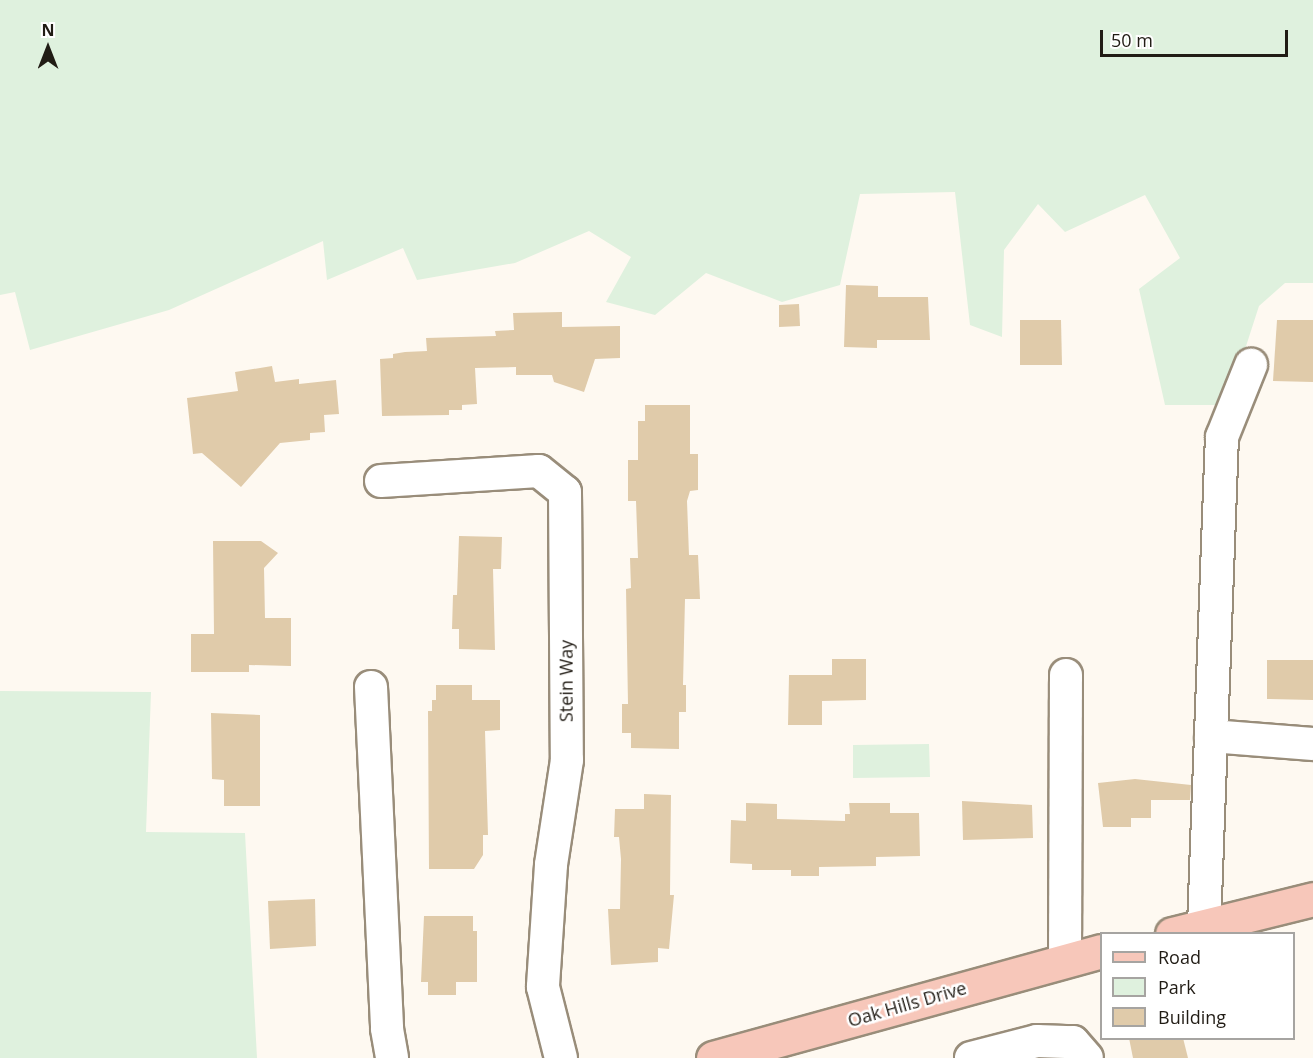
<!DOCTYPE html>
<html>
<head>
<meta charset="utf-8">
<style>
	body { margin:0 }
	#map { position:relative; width:1313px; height:1058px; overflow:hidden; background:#fef9f1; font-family:"Open Sans",sans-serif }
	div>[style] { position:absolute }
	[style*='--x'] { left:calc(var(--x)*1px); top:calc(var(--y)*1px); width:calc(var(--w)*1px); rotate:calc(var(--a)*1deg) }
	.green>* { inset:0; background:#dff1de }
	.building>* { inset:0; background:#e0cbaa }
	.roads { filter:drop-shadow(2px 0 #998d7a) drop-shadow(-2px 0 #998d7a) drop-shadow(0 2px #998d7a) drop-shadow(0 -2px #998d7a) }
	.minor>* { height:32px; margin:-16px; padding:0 16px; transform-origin:16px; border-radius:16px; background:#fff }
	.major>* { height:33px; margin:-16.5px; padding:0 16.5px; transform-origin:16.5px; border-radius:16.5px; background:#f7c7ba }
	span { translate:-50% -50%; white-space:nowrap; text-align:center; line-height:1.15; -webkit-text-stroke:5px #fff; paint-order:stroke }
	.street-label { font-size:18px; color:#211c15 }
	.legend { position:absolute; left:1100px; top:932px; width:195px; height:108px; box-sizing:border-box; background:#fff; border:2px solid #a6a4a1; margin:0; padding:8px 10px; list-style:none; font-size:18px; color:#211c15 }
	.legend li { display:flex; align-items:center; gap:12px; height:30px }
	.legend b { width:30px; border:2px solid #a6a4a1 }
	.north { position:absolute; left:18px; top:18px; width:60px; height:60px; -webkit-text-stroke:4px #fff; paint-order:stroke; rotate:0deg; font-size:16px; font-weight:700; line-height:24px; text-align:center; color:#211c15 }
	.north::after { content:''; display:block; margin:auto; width:21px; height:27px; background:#211c15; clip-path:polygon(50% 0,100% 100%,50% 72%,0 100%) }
	.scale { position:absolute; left:1100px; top:30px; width:188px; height:27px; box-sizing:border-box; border:3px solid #211c15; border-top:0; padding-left:8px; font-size:18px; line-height:21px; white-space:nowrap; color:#211c15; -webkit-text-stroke:4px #fff; paint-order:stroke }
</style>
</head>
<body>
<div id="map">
	<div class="green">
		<i style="clip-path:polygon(0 0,1313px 0,1313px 283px,1285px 283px,1259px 306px,1227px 405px,1165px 405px,1139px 289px,1180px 258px,1145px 195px,1065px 232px,1038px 204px,1004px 250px,1002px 337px,970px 325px,955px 192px,860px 194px,840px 285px,782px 302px,706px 273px,655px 315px,606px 302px,631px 257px,589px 231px,515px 263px,417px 280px,403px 248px,327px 280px,323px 241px,169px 310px,30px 350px,15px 292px,0 295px)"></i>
		<i style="clip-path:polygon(0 691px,151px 692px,146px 832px,245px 833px,257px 1058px,0 1058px)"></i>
		<i style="clip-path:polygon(929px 744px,930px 777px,853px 778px,853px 745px)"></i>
	</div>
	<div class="building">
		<i style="clip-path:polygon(846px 285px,878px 286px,878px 297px,928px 297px,930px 340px,877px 340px,877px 348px,844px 347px)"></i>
		<i style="clip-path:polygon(799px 304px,800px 326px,779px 327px,779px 305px)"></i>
		<i style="clip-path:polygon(562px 312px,562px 327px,620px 326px,620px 358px,595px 359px,584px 392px,554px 382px,552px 375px,516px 375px,516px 367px,475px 368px,477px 404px,462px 405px,462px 410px,449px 410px,449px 415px,382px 416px,380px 359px,393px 358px,393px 354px,405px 352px,427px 351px,426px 338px,496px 336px,495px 331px,514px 330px,513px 313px)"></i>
		<i style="clip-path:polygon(1020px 320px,1061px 320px,1062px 365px,1020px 365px)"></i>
		<i style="clip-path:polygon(1277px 320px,1313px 320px,1313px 382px,1273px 381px)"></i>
		<i style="clip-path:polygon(272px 366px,275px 382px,299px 379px,299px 384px,336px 380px,339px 414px,324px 415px,325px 432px,310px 433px,310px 440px,280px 443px,241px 487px,202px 453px,193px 454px,187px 398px,238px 391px,235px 372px)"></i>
		<i style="clip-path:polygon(645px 405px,690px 405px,690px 454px,698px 454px,698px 490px,690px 491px,687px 501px,689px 555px,698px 555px,700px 599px,685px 599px,683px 685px,686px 685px,686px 712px,679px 712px,679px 749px,631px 748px,631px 733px,622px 733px,622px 704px,628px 704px,626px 589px,631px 588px,630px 558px,638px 558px,636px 501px,628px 501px,628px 460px,638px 460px,638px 421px,645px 421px)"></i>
		<i style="clip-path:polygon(459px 536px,502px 537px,501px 569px,493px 569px,495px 650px,459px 649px,459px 629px,452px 629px,453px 595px,457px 595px)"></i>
		<i style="clip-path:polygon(213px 541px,261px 541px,278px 553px,264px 568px,265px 618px,291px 618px,291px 666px,249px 665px,249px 672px,191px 672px,191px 634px,214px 634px)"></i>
		<i style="clip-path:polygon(832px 659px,866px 659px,866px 700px,822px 701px,822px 725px,788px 725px,789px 675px,832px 675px)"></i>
		<i style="clip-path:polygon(1267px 660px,1313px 660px,1313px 700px,1267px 699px)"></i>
		<i style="clip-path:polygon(436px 685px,472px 685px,472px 700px,500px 700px,500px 730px,485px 731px,488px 835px,483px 835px,483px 855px,474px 869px,429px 869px,428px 711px,432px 711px,432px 700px,436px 700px)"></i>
		<i style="clip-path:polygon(211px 713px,260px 715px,260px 806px,224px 806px,224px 780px,212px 779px)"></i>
		<i style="clip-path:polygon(1135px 779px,1191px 785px,1190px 800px,1151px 800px,1151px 818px,1131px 818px,1131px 827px,1103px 827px,1098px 783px)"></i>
		<i style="clip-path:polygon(644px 794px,671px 795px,670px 895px,674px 895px,669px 949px,658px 948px,658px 962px,611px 965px,608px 909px,620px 909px,621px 859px,619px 837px,614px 837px,615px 809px,644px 809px)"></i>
		<i style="clip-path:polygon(962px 801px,1032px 805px,1033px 838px,963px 840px)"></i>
		<i style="clip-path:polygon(746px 803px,777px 804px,777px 819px,845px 821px,845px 814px,850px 814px,849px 803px,890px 803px,890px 813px,919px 813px,920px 856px,876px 857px,876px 866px,819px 867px,819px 876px,791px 876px,791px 870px,752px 870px,752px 864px,730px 863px,731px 820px,746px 821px)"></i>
		<i style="clip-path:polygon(315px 899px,316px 946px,270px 949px,268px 901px)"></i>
		<i style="clip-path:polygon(424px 916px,473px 916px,473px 931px,477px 931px,477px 982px,456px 982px,456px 995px,428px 995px,428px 982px,421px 982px)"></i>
		<i style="clip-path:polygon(1129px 1038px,1183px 1038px,1188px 1058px,1133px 1058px)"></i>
	</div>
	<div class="roads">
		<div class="minor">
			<i style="--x:381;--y:481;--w:158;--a:-3.6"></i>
			<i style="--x:539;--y:471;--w:33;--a:39"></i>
			<i style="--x:565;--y:492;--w:268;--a:89.6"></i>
			<i style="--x:567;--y:760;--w:106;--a:98.7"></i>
			<i style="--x:551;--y:865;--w:122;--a:93.8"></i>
			<i style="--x:543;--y:987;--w:73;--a:75.8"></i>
			<i style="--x:371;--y:687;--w:342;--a:87.3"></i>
			<i style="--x:387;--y:1029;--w:29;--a:80"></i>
			<i style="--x:1211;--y:736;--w:102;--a:4.5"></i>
			<i style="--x:1204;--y:926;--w:489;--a:-87.9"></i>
			<i style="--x:1222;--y:437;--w:78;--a:-68.1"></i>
			<i style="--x:1065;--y:960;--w:285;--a:-89.8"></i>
			<i style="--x:971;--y:1058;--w:68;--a:-14.4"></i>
			<i style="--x:1037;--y:1041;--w:36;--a:2"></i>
			<i style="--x:1073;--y:1042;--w:21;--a:49"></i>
		</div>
		<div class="major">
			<i style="--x:1172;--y:934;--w:145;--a:-13.9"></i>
			<i style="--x:713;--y:1058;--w:403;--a:-15.4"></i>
		</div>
	</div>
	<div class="street-label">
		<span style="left:566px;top:681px;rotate:-90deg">Stein Way</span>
		<span style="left:907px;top:1004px;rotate:-16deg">Oak Hills Drive</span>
	</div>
	<ul class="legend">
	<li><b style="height:8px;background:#f7c7ba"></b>Road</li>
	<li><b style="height:16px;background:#dff1de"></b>Park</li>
	<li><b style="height:16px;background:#e0cbaa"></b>Building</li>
	</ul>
	<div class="north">N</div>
	<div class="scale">50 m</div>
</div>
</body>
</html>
